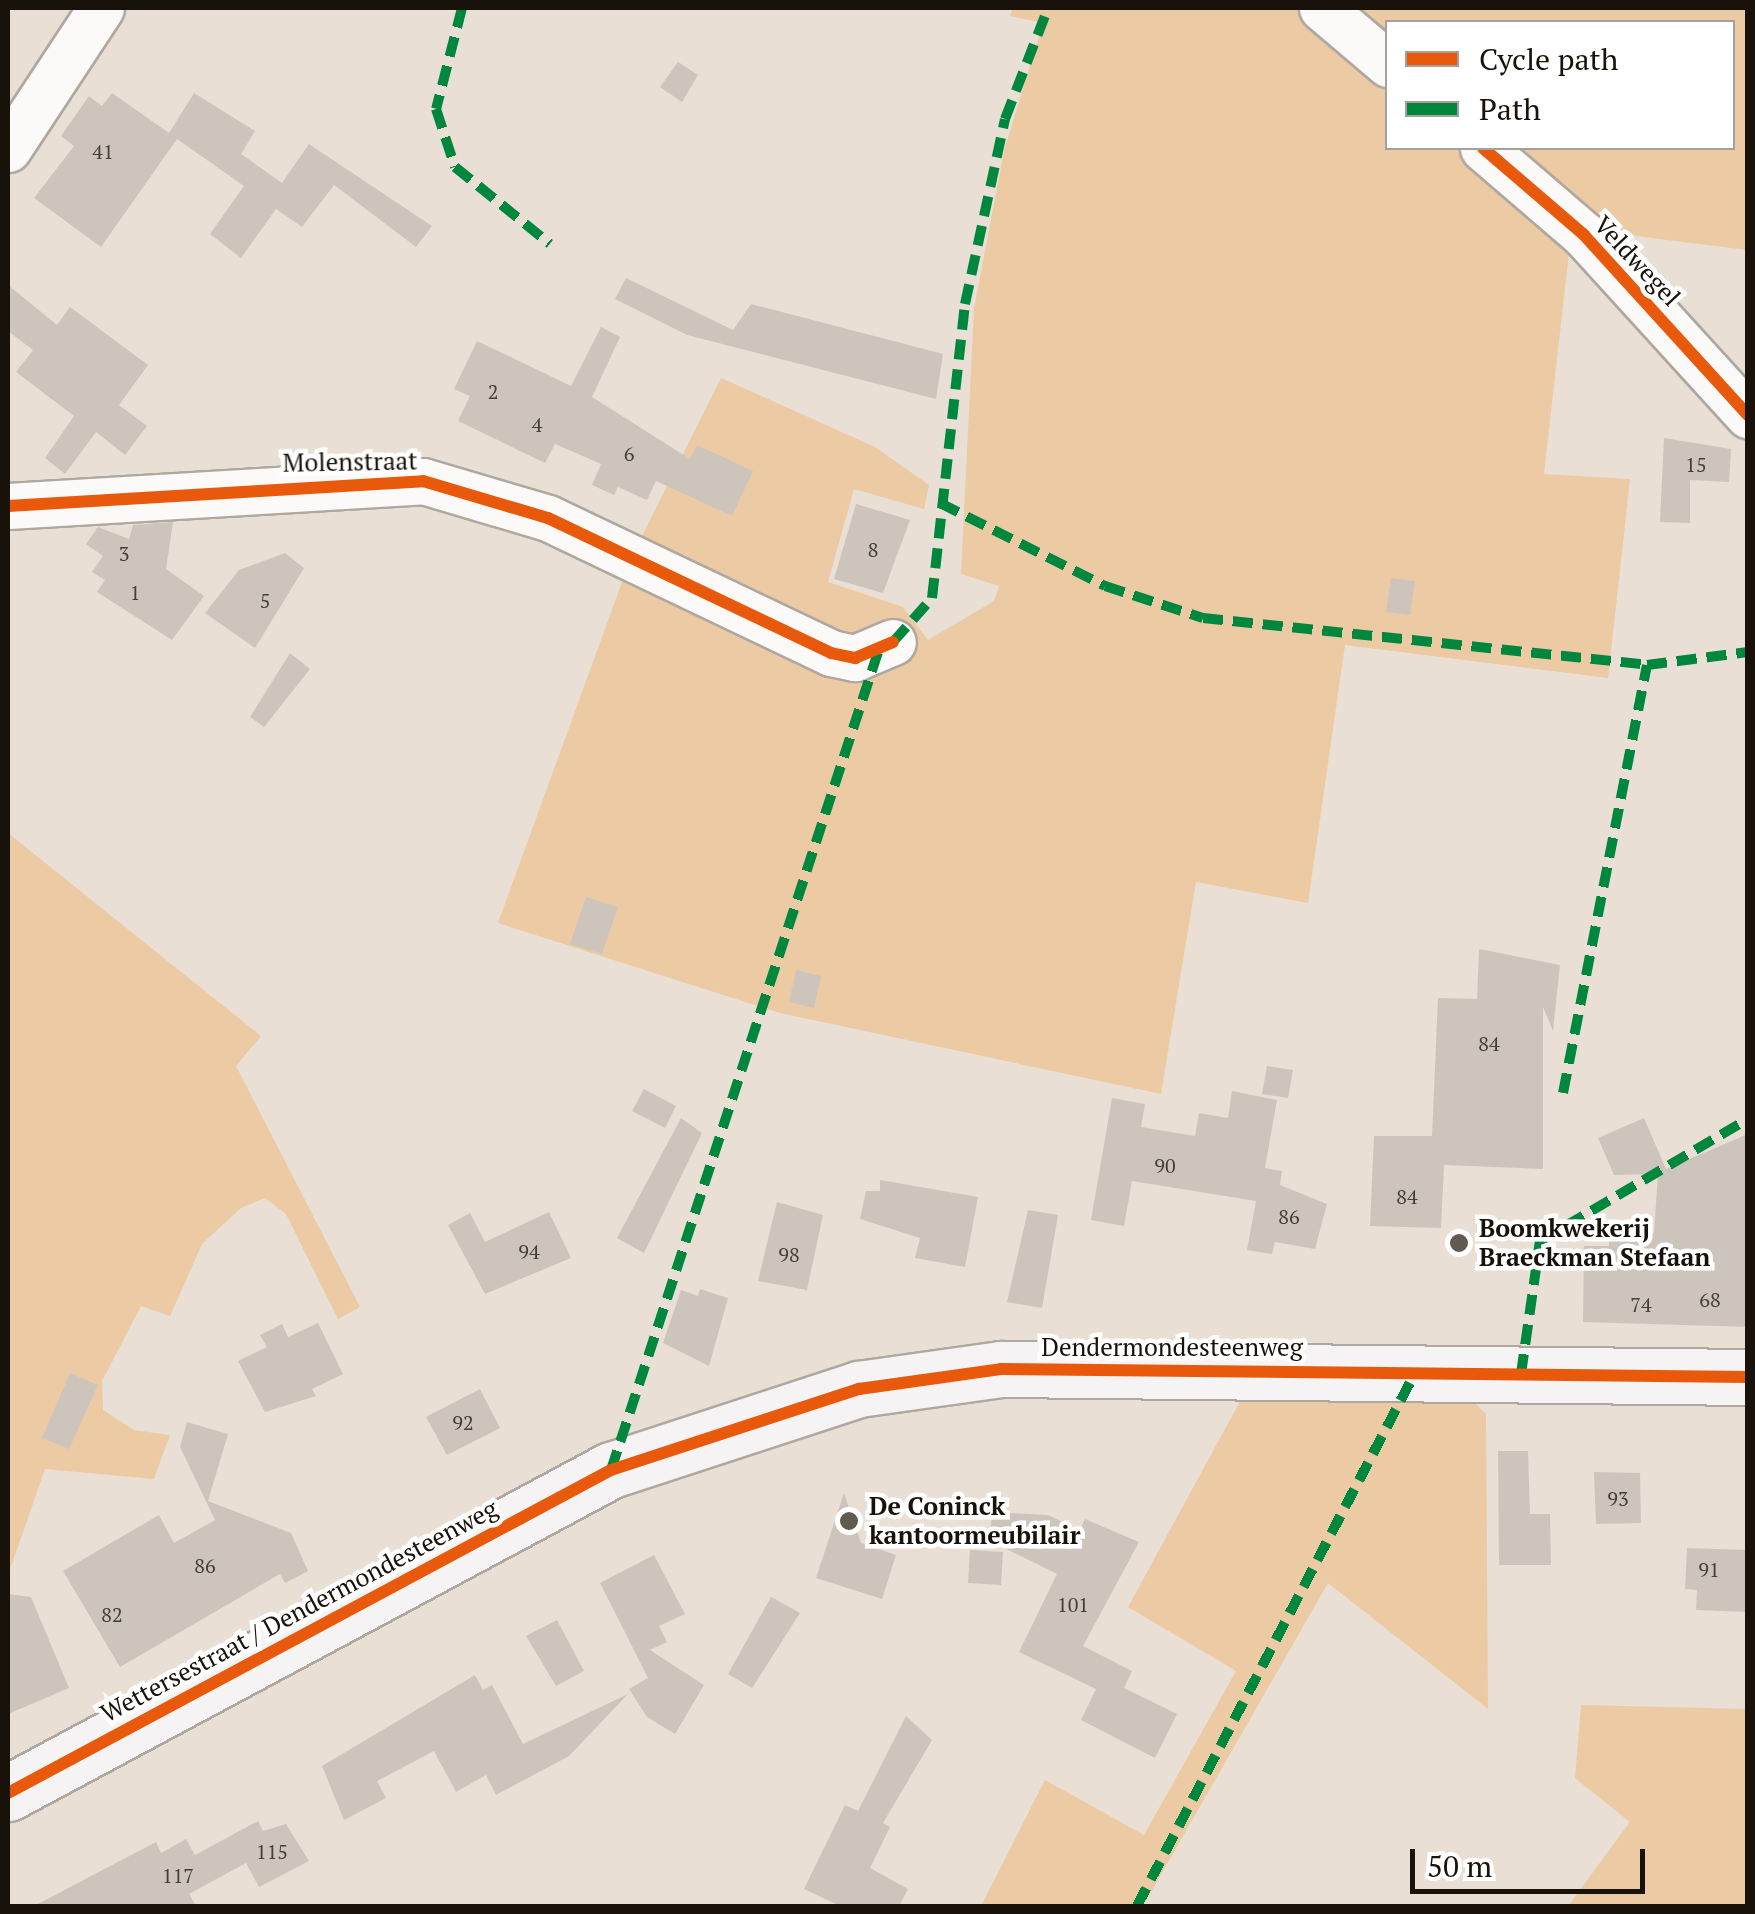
<!DOCTYPE html>
<html>
<head>
<meta charset="utf-8">
<style>
	body { margin:0 }
	#map { position:relative; width:1755px; height:1914px; overflow:hidden; background:#e9dfd4; font-family:"PT Serif",serif }
	div>[style] { position:absolute }
	[style*='--x'] { left:calc(var(--x)*1px); top:calc(var(--y)*1px); width:calc(var(--w)*1px); rotate:calc(var(--a)*1deg) }
	.green>* { inset:0; background:#eccaa4 }
	.building>* { inset:0; background:#cdc5bc }
	.roads { filter:drop-shadow(2px 0 #afa8a0) drop-shadow(-2px 0 #afa8a0) drop-shadow(0 2px #afa8a0) drop-shadow(0 -2px #afa8a0) }
	.minor>* { height:45px; margin:-22.5px; padding:0 22.5px; transform-origin:22.5px; border-radius:22.5px; background:#fcfaf9 }
	.major>* { height:55px; margin:-27.5px; padding:0 27.5px; transform-origin:27.5px; border-radius:27.5px; background:#f6f3f4 }
	.quiet>* { height:10px; margin-top:-5px; transform-origin:0; background:repeating-linear-gradient(90deg,#00873e 0 20px,transparent 0 30px) }
	.cycleway>* { height:12px; margin:-6px; padding:0 6px; transform-origin:6px; border-radius:6px; background:#e8590c }
	.dots>* { width:28px; height:28px; translate:-50% -50%; box-sizing:border-box; border:5px solid #fff; border-radius:50% }
	span { translate:-50% -50%; white-space:nowrap; text-align:center; line-height:1.15; -webkit-text-stroke:9px #fff; paint-order:stroke }
	.number-label { font-size:20px; color:#453f37 }
	.number-label span { -webkit-text-stroke-width:0 }
	.street-label { font-size:25px; color:#18120b }
	.poi-label { font-size:25px; color:#18120b; font-weight:700 }
	.left { translate:0 -50%; text-align:left }
	.frame { position:absolute; inset:0; border:10px solid #18120b; pointer-events:none }
	.legend { position:absolute; left:1385px; top:20px; width:350px; height:130px; box-sizing:border-box; background:#fff; border:2px solid #a3a09d; margin:0; padding:12px 18px; list-style:none; font-size:30px; color:#18120b }
	.legend li { display:flex; align-items:center; gap:20px; height:50px }
	.legend b { width:50px; border:2px solid #a3a09d }
	.scale { position:absolute; left:1410px; top:1849px; width:235px; height:45px; box-sizing:border-box; border:5px solid #18120b; border-top:0; padding-left:12px; font-size:30px; line-height:35px; white-space:nowrap; color:#18120b; -webkit-text-stroke:8px #fff; paint-order:stroke }
</style>
</head>
<body>
<div id="map">
	<div class="green">
		<i style="clip-path:polygon(1013px 8px,1302px 8px,1387px 82px,1388px 148px,1466px 148px,1571px 235px,1544px 474px,1630px 479px,1608px 678px,1345px 645px,1308px 903px,1196px 882px,1161px 1094px,780px 1013px,498px 923px,625px 574px,875px 646px,637px 546px,721px 378px,875px 447px,929px 485px,924px 509px,854px 489px,828px 582px,903px 607px,928px 640px,994px 601px,999px 586px,961px 574px,974px 309px,1004px 151px,1043px 23px,1010px 16px)"></i>
		<i style="clip-path:polygon(1338px 8px,1747px 8px,1747px 250px,1596px 231px,1500px 148px,1732px 148px,1732px 22px,1388px 22px,1387px 50px)"></i>
		<i style="clip-path:polygon(8px 833px,261px 1036px,236px 1066px,360px 1307px,338px 1319px,286px 1214px,265px 1198px,241px 1208px,202px 1244px,170px 1316px,141px 1306px,102px 1381px,103px 1410px,134px 1430px,170px 1435px,154px 1479px,45px 1469px,8px 1575px)"></i>
		<i style="clip-path:polygon(1243px 1396px,1473px 1401px,1486px 1414px,1488px 1709px,1328px 1583px,1143px 1906px,981px 1906px,1045px 1780px,1144px 1835px,1236px 1671px,1128px 1607px)"></i>
		<i style="clip-path:polygon(1581px 1705px,1747px 1709px,1747px 1906px,1568px 1906px,1630px 1822px,1575px 1778px)"></i>
	</div>
	<div class="building">
		<i style="clip-path:polygon(678px 62px,698px 75px,682px 102px,660px 87px)"></i>
		<i style="clip-path:polygon(112px 93px,169px 133px,194px 93px,255px 131px,241px 154px,282px 183px,309px 144px,432px 226px,416px 247px,334px 185px,302px 227px,276px 209px,241px 258px,210px 234px,244px 186px,177px 139px,101px 247px,34px 198px,74px 146px,61px 136px,89px 96px,102px 106px)"></i>
		<i style="clip-path:polygon(626px 278px,733px 330px,751px 304px,943px 354px,936px 399px,687px 335px,615px 299px)"></i>
		<i style="clip-path:polygon(8px 285px,57px 325px,70px 307px,148px 365px,119px 405px,147px 426px,125px 455px,96px 432px,65px 474px,45px 458px,74px 416px,16px 372px,33px 350px,8px 331px)"></i>
		<i style="clip-path:polygon(601px 327px,620px 337px,592px 397px,690px 459px,697px 445px,753px 471px,732px 516px,656px 481px,647px 500px,618px 487px,614px 495px,592px 485px,601px 464px,555px 444px,545px 463px,458px 421px,470px 396px,454px 389px,477px 341px,571px 386px)"></i>
		<i style="clip-path:polygon(1664px 438px,1731px 449px,1729px 482px,1690px 480px,1690px 523px,1660px 522px)"></i>
		<i style="clip-path:polygon(856px 504px,910px 520px,883px 593px,834px 579px)"></i>
		<i style="clip-path:polygon(173px 522px,166px 569px,204px 596px,172px 640px,97px 592px,105px 580px,92px 572px,103px 556px,86px 544px,98px 527px,129px 539px,133px 525px)"></i>
		<i style="clip-path:polygon(285px 553px,304px 568px,255px 648px,205px 613px,239px 570px)"></i>
		<i style="clip-path:polygon(1391px 578px,1415px 581px,1410px 615px,1386px 612px)"></i>
		<i style="clip-path:polygon(290px 653px,310px 669px,264px 727px,250px 717px)"></i>
		<i style="clip-path:polygon(586px 897px,618px 907px,602px 954px,570px 944px)"></i>
		<i style="clip-path:polygon(1479px 949px,1560px 965px,1553px 1031px,1543px 1007px,1543px 1169px,1444px 1165px,1441px 1228px,1370px 1226px,1374px 1136px,1432px 1136px,1438px 998px,1477px 999px)"></i>
		<i style="clip-path:polygon(796px 970px,821px 976px,814px 1008px,789px 1002px)"></i>
		<i style="clip-path:polygon(1267px 1066px,1293px 1070px,1288px 1098px,1262px 1094px)"></i>
		<i style="clip-path:polygon(644px 1089px,676px 1106px,665px 1128px,632px 1111px)"></i>
		<i style="clip-path:polygon(1232px 1091px,1277px 1100px,1265px 1168px,1282px 1171px,1280px 1185px,1327px 1204px,1315px 1249px,1275px 1242px,1272px 1254px,1247px 1250px,1256px 1201px,1132px 1181px,1124px 1226px,1091px 1220px,1112px 1098px,1145px 1104px,1141px 1127px,1195px 1136px,1199px 1113px,1228px 1118px)"></i>
		<i style="clip-path:polygon(681px 1118px,702px 1133px,644px 1253px,617px 1238px)"></i>
		<i style="clip-path:polygon(1644px 1118px,1666px 1169px,1748px 1134px,1748px 1327px,1583px 1322px,1584px 1246px,1609px 1246px,1609px 1232px,1654px 1233px,1658px 1174px,1614px 1175px,1598px 1138px)"></i>
		<i style="clip-path:polygon(880px 1180px,978px 1197px,965px 1267px,915px 1258px,920px 1238px,860px 1219px,866px 1191px,880px 1191px)"></i>
		<i style="clip-path:polygon(777px 1202px,823px 1215px,807px 1290px,758px 1281px)"></i>
		<i style="clip-path:polygon(1028px 1210px,1058px 1215px,1042px 1308px,1007px 1302px)"></i>
		<i style="clip-path:polygon(549px 1212px,571px 1258px,485px 1294px,448px 1225px,470px 1213px,485px 1242px)"></i>
		<i style="clip-path:polygon(700px 1289px,728px 1298px,709px 1366px,663px 1343px,681px 1290px,698px 1296px)"></i>
		<i style="clip-path:polygon(318px 1323px,343px 1374px,312px 1389px,316px 1396px,265px 1412px,238px 1361px,267px 1347px,260px 1335px,282px 1324px,288px 1337px)"></i>
		<i style="clip-path:polygon(70px 1373px,98px 1385px,69px 1449px,42px 1438px)"></i>
		<i style="clip-path:polygon(480px 1389px,500px 1428px,447px 1455px,426px 1417px)"></i>
		<i style="clip-path:polygon(187px 1422px,228px 1434px,208px 1501px,291px 1533px,308px 1571px,285px 1583px,280px 1574px,120px 1667px,63px 1571px,159px 1515px,174px 1543px,215px 1520px,180px 1447px)"></i>
		<i style="clip-path:polygon(1498px 1451px,1528px 1451px,1530px 1514px,1550px 1514px,1551px 1565px,1499px 1565px)"></i>
		<i style="clip-path:polygon(1594px 1472px,1640px 1473px,1641px 1523px,1596px 1524px)"></i>
		<i style="clip-path:polygon(844px 1493px,861px 1543px,896px 1555px,882px 1599px,816px 1578px)"></i>
		<i style="clip-path:polygon(992px 1512px,1048px 1515px,1080px 1530px,1085px 1519px,1139px 1542px,1083px 1646px,1132px 1671px,1124px 1688px,1177px 1714px,1155px 1758px,1081px 1720px,1096px 1689px,1019px 1652px,1057px 1574px,990px 1541px)"></i>
		<i style="clip-path:polygon(1687px 1548px,1748px 1550px,1748px 1612px,1696px 1610px,1697px 1590px,1685px 1589px)"></i>
		<i style="clip-path:polygon(970px 1550px,1003px 1552px,1001px 1585px,968px 1583px)"></i>
		<i style="clip-path:polygon(654px 1555px,685px 1614px,659px 1626px,667px 1642px,650px 1650px,704px 1685px,675px 1734px,647px 1717px,629px 1689px,648px 1678px,600px 1583px)"></i>
		<i style="clip-path:polygon(8px 1594px,31px 1597px,69px 1688px,8px 1714px)"></i>
		<i style="clip-path:polygon(771px 1597px,800px 1613px,752px 1688px,728px 1674px)"></i>
		<i style="clip-path:polygon(557px 1620px,584px 1671px,556px 1686px,526px 1636px)"></i>
		<i style="clip-path:polygon(475px 1675px,483px 1690px,492px 1685px,523px 1744px,628px 1694px,569px 1756px,496px 1795px,486px 1775px,456px 1792px,434px 1751px,377px 1781px,386px 1798px,344px 1820px,322px 1766px)"></i>
		<i style="clip-path:polygon(906px 1716px,932px 1740px,883px 1823px,890px 1827px,870px 1868px,908px 1889px,899px 1906px,840px 1906px,804px 1889px,845px 1805px,858px 1811px)"></i>
		<i style="clip-path:polygon(258px 1821px,263px 1831px,286px 1824px,309px 1861px,259px 1887px,246px 1863px,189px 1894px,196px 1906px,34px 1906px,156px 1842px,161px 1853px,186px 1839px,195px 1855px)"></i>
	</div>
	<div class="roads">
		<div class="minor">
			<i style="--x:1322;--y:8;--w:87;--a:40.3"></i>
			<i style="--x:1483;--y:148;--w:133;--a:40.7"></i>
			<i style="--x:1584;--y:235;--w:244;--a:47.7"></i>
			<i style="--x:8;--y:149;--w:169;--a:-56.6"></i>
			<i style="--x:8;--y:506;--w:416;--a:-3.4"></i>
			<i style="--x:423;--y:481;--w:130;--a:16.5"></i>
			<i style="--x:548;--y:518;--w:314;--a:25.5"></i>
			<i style="--x:831;--y:653;--w:25;--a:12"></i>
			<i style="--x:855;--y:658;--w:41;--a:-22.8"></i>
		</div>
		<div class="major">
			<i style="--x:8;--y:1793;--w:684;--a:-28.18"></i>
			<i style="--x:611;--y:1470;--w:261;--a:-18.1"></i>
			<i style="--x:859;--y:1389;--w:143;--a:-8"></i>
			<i style="--x:1001;--y:1369;--w:747;--a:0.61"></i>
		</div>
	</div>
	<div class="quiet">
		<i style="--x:462;--y:8;--w:104;--a:104.4"></i>
		<i style="--x:436;--y:109;--w:61;--a:71.9"></i>
		<i style="--x:455;--y:167;--w:122;--a:39"></i>
		<i style="--x:940;--y:503;--w:185;--a:26.7"></i>
		<i style="--x:1105;--y:586;--w:103;--a:18.1"></i>
		<i style="--x:1203;--y:618;--w:446;--a:6"></i>
		<i style="--x:1647;--y:665;--w:102;--a:-7.3"></i>
		<i style="--x:893;--y:642;--w:59;--a:-48.4"></i>
		<i style="--x:932;--y:598;--w:296;--a:-83.6"></i>
		<i style="--x:965;--y:304;--w:189;--a:-77.8"></i>
		<i style="--x:1005;--y:119;--w:119;--a:-68.8"></i>
		<i style="--x:1563;--y:1093;--w:436;--a:-78.9"></i>
		<i style="--x:1521;--y:1374;--w:134;--a:-81.9"></i>
		<i style="--x:1540;--y:1241;--w:241;--a:-30.4"></i>
		<i style="--x:611;--y:1470;--w:860;--a:-71.92"></i>
		<i style="--x:1137;--y:1906;--w:603;--a:-62.46"></i>
	</div>
	<div class="cycleway">
		<i style="--x:1483;--y:148;--w:133;--a:40.7"></i>
		<i style="--x:1584;--y:235;--w:244;--a:47.7"></i>
		<i style="--x:8;--y:506;--w:416;--a:-3.4"></i>
		<i style="--x:423;--y:481;--w:130;--a:16.5"></i>
		<i style="--x:548;--y:518;--w:314;--a:25.5"></i>
		<i style="--x:831;--y:653;--w:25;--a:12"></i>
		<i style="--x:855;--y:658;--w:41;--a:-22.8"></i>
		<i style="--x:8;--y:1793;--w:684;--a:-28.18"></i>
		<i style="--x:611;--y:1470;--w:261;--a:-18.1"></i>
		<i style="--x:859;--y:1389;--w:143;--a:-8"></i>
		<i style="--x:1001;--y:1369;--w:747;--a:0.61"></i>
	</div>
	<div class="dots">
		<i style="left:1459px;top:1243px;background:#615a51"></i>
		<i style="left:849px;top:1521px;background:#615a51"></i>
	</div>
	<div class="number-label">
		<span style="left:103px;top:151px">41</span>
		<span style="left:493px;top:391px">2</span>
		<span style="left:537px;top:424px">4</span>
		<span style="left:629px;top:453px">6</span>
		<span style="left:1696px;top:464px">15</span>
		<span style="left:873px;top:549px">8</span>
		<span style="left:124px;top:553px">3</span>
		<span style="left:135px;top:592px">1</span>
		<span style="left:265px;top:600px">5</span>
		<span style="left:1489px;top:1043px">84</span>
		<span style="left:1165px;top:1165px">90</span>
		<span style="left:1407px;top:1196px">84</span>
		<span style="left:1289px;top:1216px">86</span>
		<span style="left:529px;top:1251px">94</span>
		<span style="left:789px;top:1254px">98</span>
		<span style="left:1710px;top:1299px">68</span>
		<span style="left:1641px;top:1304px">74</span>
		<span style="left:463px;top:1422px">92</span>
		<span style="left:1618px;top:1498px">93</span>
		<span style="left:205px;top:1565px">86</span>
		<span style="left:1709px;top:1569px">91</span>
		<span style="left:1073px;top:1604px">101</span>
		<span style="left:112px;top:1614px">82</span>
		<span style="left:272px;top:1851px">115</span>
		<span style="left:178px;top:1875px">117</span>
	</div>
	<div class="street-label">
		<span style="left:1637px;top:261px;rotate:47deg">Veldwegel</span>
		<span style="left:350px;top:462px;rotate:-1deg">Molenstraat</span>
		<span style="left:1172px;top:1347px">Dendermondesteenweg</span>
		<span style="left:299px;top:1611px;rotate:-28deg">Wettersestraat / Dendermondesteenweg</span>
	</div>
	<div class="poi-label">
		<span class="left" style="left:1479px;top:1243px">Boomkwekerij<br>Braeckman Stefaan</span>
		<span class="left" style="left:869px;top:1521px">De Coninck<br>kantoormeubilair</span>
	</div>
	<div class="frame"></div>
	<ul class="legend">
	<li><b style="height:12px;background:#e8590c"></b>Cycle path</li>
	<li><b style="height:12px;background:#00873e"></b>Path</li>
	</ul>
	<div class="scale">50 m</div>
</div>
</body>
</html>
